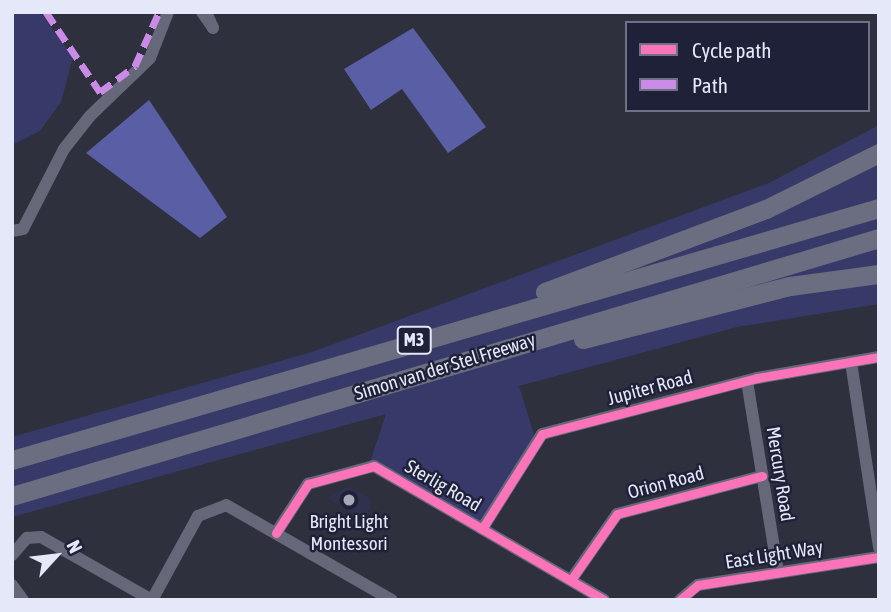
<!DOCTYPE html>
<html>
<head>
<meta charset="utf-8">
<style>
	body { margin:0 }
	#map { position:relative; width:891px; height:612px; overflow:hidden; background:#2e303e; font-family:"Asap Condensed",sans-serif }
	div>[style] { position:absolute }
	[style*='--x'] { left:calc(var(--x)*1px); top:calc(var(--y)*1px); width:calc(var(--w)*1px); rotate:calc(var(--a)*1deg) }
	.built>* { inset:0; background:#2f324e }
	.green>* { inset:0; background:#373a68 }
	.water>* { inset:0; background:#5a5fa5 }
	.minor>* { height:12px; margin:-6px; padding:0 6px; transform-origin:6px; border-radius:6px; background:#66687a }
	.highway>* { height:19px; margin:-9.5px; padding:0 9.5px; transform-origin:9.5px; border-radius:9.5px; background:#6b6e80 }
	.quiet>* { height:7px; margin-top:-3.5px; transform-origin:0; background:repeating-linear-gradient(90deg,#ca8be6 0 14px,transparent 0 21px) }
	.cycleway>* { height:9px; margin:-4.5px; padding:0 4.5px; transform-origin:4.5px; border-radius:4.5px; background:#fb73b8 }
	.dots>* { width:19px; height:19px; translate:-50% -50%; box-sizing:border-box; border:4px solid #1f2139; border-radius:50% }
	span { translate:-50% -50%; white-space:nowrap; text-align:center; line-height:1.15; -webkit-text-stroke:5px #1f2139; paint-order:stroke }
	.shield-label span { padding:2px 5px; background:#1f2139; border:2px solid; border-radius:5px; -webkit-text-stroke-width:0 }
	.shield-label { font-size:18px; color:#e5e8f8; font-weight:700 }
	.street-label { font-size:19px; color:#e5e8f8 }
	.poi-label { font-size:19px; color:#e5e8f8 }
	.frame { position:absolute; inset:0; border:14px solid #e5e8f8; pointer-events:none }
	.legend { position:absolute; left:625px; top:21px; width:245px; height:91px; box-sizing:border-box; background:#1f2139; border:2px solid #6e7185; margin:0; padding:9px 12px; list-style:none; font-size:21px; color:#e5e8f8 }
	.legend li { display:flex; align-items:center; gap:14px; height:35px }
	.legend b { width:35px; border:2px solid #6e7185 }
	.north { position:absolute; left:21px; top:521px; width:70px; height:70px; -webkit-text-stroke:5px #1f2139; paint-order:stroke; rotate:63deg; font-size:19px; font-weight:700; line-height:28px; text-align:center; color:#e5e8f8 }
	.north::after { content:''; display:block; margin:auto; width:24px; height:32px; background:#e5e8f8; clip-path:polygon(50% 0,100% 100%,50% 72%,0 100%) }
</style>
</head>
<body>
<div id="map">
	<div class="built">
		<i style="clip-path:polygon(348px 486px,368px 497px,371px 506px,364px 519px,327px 498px)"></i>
	</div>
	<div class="green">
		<i style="clip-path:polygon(12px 12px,40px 12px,73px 57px,61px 102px,40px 131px,12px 145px)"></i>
		<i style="clip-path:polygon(879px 125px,879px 304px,737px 327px,519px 386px,535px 438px,482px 529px,369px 465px,386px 414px,12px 517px,12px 437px,312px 352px,769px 183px)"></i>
	</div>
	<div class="water">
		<i style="clip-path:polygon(413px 28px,486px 127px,448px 153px,402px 89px,371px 110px,344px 69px)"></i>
		<i style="clip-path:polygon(149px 100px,227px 217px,200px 238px,86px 153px)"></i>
	</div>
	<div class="minor">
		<i style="--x:202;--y:12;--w:19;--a:55"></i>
		<i style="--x:213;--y:28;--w:17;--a:-114"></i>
		<i style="--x:12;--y:231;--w:11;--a:-10"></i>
		<i style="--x:23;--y:229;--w:90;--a:-62.9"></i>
		<i style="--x:64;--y:149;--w:42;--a:-51.8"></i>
		<i style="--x:90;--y:116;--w:83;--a:-44"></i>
		<i style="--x:150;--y:58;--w:49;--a:-68.6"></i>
		<i style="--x:851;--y:362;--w:188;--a:81.4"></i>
		<i style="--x:747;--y:381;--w:194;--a:80.8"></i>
		<i style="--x:482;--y:529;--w:112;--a:-57.7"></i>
		<i style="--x:542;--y:434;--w:222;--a:-14.6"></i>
		<i style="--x:757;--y:378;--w:124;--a:-9.8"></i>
		<i style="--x:276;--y:533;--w:59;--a:-56.9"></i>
		<i style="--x:308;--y:484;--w:68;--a:-15.3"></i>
		<i style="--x:374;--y:466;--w:266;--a:30.2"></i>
		<i style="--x:12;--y:555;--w:23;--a:-49"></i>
		<i style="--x:27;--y:538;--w:14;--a:-4"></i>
		<i style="--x:41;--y:537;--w:128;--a:29.6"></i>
		<i style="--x:571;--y:580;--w:80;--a:-55.1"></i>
		<i style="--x:617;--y:514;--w:150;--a:-14.7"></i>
		<i style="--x:12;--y:585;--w:19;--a:54"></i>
		<i style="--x:152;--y:600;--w:96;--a:-61.3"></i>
		<i style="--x:198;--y:516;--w:30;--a:-21"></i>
		<i style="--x:226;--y:505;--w:191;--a:29.8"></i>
		<i style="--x:680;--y:600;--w:23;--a:-40"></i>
		<i style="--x:698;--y:585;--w:183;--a:-8.8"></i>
	</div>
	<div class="highway">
		<i style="--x:545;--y:292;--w:236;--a:-20.6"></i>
		<i style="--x:766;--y:209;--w:126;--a:-26.4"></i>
		<i style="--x:583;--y:339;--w:214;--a:-14.4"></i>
		<i style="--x:790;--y:286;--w:90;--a:-7.7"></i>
		<i style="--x:12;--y:460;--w:903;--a:-16.21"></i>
		<i style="--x:12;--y:496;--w:905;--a:-16.57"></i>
	</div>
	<div class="quiet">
		<i style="--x:46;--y:12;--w:97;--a:56"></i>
		<i style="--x:100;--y:92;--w:44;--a:-36.6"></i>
		<i style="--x:135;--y:66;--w:59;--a:-66"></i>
	</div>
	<div class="cycleway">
		<i style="--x:482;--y:529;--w:112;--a:-57.7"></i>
		<i style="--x:542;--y:434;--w:222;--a:-14.6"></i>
		<i style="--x:757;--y:378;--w:124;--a:-9.8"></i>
		<i style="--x:276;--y:533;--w:59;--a:-56.9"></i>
		<i style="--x:308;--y:484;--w:68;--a:-15.3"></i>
		<i style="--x:374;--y:466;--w:266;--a:30.2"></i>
		<i style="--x:571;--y:580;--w:80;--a:-55.1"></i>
		<i style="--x:617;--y:514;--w:150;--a:-14.7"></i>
		<i style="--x:680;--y:600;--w:23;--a:-40"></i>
		<i style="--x:698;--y:585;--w:183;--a:-8.8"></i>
	</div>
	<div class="dots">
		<i style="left:349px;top:500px;background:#a5a8b7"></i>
	</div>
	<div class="shield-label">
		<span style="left:414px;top:340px">M3</span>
	</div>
	<div class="street-label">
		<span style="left:445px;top:367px;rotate:-17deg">Simon van der Stel Freeway</span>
		<span style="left:650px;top:388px;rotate:-15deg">Jupiter Road</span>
		<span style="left:780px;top:474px;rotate:81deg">Mercury Road</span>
		<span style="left:666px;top:483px;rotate:-15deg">Orion Road</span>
		<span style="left:443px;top:486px;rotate:30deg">Sterlig Road</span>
		<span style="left:774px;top:555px;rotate:-9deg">East Light Way</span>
	</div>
	<div class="poi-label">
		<span style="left:349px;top:533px">Bright Light<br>Montessori</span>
	</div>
	<div class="frame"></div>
	<ul class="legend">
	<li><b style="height:9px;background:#fb73b8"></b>Cycle path</li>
	<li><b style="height:9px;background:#ca8be6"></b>Path</li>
	</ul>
	<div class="north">N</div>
</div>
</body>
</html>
